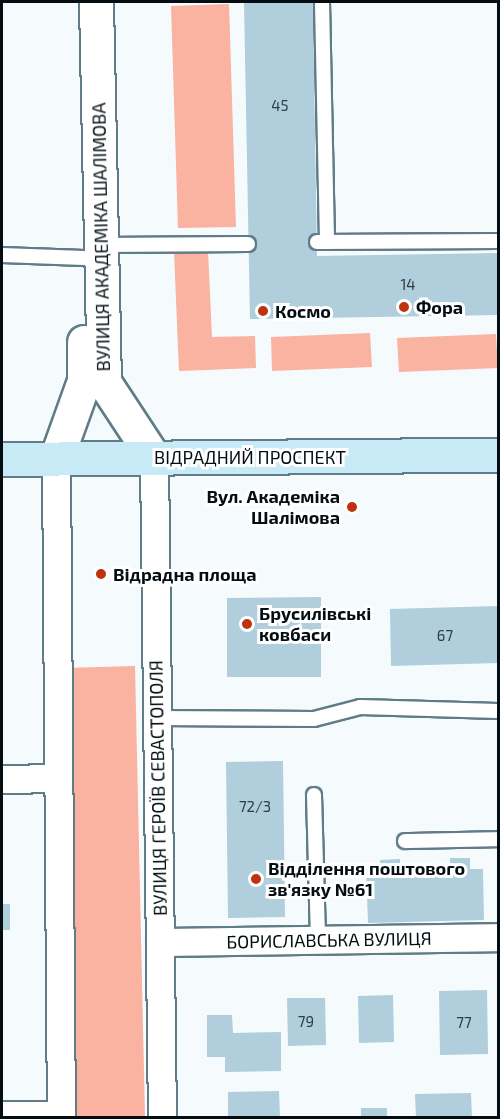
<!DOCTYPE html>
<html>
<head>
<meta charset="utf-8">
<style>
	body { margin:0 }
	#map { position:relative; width:500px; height:1119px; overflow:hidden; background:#f5fbfd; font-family:"Exo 2",sans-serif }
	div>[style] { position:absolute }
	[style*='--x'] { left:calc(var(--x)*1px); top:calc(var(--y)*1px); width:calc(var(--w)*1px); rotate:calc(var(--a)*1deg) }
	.green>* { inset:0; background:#fab2a1 }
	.building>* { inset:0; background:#b0cedb }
	.roads { filter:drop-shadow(2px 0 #607c87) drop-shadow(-2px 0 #607c87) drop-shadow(0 2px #607c87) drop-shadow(0 -2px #607c87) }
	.service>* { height:14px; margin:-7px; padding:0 7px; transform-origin:7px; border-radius:7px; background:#fff }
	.minor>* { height:27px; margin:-13.5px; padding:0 13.5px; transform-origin:13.5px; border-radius:13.5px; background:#fff }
	.tertiary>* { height:33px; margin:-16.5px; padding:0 16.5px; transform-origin:16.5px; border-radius:16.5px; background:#fff }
	.secondary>* { height:33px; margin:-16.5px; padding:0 16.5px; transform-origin:16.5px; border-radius:16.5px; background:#c8eaf6 }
	.dots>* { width:16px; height:16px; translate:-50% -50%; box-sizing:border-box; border:3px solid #fff; border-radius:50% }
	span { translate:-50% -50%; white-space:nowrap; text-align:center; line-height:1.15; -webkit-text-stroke:6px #fff; paint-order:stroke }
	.number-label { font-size:15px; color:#2f3e44 }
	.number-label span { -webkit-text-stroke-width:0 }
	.street-label { font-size:18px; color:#040e12 }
	.poi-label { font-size:18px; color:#040e12; font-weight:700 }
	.left { translate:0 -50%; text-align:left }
	.right { translate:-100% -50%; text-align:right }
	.frame { position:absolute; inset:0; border:3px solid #040e12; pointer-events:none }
</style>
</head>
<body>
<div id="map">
	<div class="green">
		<i style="clip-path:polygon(229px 4px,236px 227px,178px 228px,171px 6px)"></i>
		<i style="clip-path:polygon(208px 251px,212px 337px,255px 336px,256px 368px,179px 371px,174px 252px)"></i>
		<i style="clip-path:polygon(370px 333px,372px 367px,272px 371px,271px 337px)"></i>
		<i style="clip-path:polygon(496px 334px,498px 368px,399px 372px,397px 338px)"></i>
		<i style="clip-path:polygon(135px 666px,145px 1117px,69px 1117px,63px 668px)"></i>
	</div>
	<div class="building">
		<i style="clip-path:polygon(244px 2px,313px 2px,317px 256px,498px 253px,498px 315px,250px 319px)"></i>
		<i style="clip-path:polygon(321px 597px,321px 677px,227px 677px,227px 598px)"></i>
		<i style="clip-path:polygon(498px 606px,498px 663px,391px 666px,390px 609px)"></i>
		<i style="clip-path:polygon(283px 761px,285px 917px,228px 918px,226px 762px)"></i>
		<i style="clip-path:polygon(450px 858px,470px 858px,470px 869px,483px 869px,484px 920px,368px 923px,366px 870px,380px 870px,380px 860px,400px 859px,400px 872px,450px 871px)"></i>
		<i style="clip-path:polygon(2px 904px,10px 904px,10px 930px,2px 930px)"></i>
		<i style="clip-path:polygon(487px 990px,488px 1054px,440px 1055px,439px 991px)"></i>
		<i style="clip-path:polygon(393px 995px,394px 1042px,359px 1043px,358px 996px)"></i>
		<i style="clip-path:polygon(287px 998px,325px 998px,326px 1045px,288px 1046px)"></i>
		<i style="clip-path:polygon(207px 1015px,232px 1015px,233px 1033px,281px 1032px,281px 1071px,225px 1072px,225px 1057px,207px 1057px)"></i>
		<i style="clip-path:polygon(279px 1091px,280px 1118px,228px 1118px,228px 1092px)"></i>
		<i style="clip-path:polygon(471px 1093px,472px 1118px,416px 1118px,415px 1094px)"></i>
		<i style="clip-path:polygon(361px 1108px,387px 1108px,387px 1118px,361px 1118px)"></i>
	</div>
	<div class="roads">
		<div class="service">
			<i style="--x:322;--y:2;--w:240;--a:88.8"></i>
			<i style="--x:317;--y:242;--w:181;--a:-0.3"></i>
			<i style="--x:101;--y:245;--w:147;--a:-0.4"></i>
			<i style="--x:2;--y:255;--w:82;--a:2.1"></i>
			<i style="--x:157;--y:718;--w:157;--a:0.4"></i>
			<i style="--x:314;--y:719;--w:48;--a:-14.6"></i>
			<i style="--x:360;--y:707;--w:138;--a:1.7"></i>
			<i style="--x:314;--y:795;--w:145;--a:88.4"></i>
			<i style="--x:405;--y:841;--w:93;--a:-1.2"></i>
		</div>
		<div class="minor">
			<i style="--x:154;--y:458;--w:660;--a:89.31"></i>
			<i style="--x:56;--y:459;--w:659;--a:89.57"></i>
			<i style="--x:2;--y:779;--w:56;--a:-1"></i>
			<i style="--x:160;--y:942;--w:338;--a:-0.8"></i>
			<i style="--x:2;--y:1115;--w:59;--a:0"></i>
		</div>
		<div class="tertiary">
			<i style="--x:96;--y:2;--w:380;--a:88.8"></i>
			<i style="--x:104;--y:382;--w:91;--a:56.7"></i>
			<i style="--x:56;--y:459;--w:83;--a:-70.3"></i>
			<i style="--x:84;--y:381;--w:39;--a:-90"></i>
		</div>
		<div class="secondary">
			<i style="--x:2;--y:459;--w:496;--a:-0.5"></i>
		</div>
	</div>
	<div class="dots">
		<i style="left:404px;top:307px;background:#bd330f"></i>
		<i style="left:263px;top:311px;background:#bd330f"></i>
		<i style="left:352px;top:507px;background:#bd330f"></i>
		<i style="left:101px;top:574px;background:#bd330f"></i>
		<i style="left:247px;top:624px;background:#bd330f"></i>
		<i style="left:256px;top:879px;background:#bd330f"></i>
	</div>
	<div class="number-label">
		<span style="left:280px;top:106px">45</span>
		<span style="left:408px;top:285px">14</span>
		<span style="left:445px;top:636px">67</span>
		<span style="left:255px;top:807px">72/3</span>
		<span style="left:306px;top:1022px">79</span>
		<span style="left:464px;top:1023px">77</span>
	</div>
	<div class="street-label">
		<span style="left:101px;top:237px;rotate:-91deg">ВУЛИЦЯ АКАДЕМІКА ШАЛІМОВА</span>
		<span style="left:250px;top:457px">ВІДРАДНИЙ ПРОСПЕКТ</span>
		<span style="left:158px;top:788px;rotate:-91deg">ВУЛИЦЯ ГЕРОЇВ СЕВАСТОПОЛЯ</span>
		<span style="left:329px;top:940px;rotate:-1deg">БОРИСЛАВСЬКА ВУЛИЦЯ</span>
	</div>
	<div class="poi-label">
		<span class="left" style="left:416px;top:307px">Фора</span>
		<span class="left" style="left:275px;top:311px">Космо</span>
		<span class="right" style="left:340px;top:507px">Вул. Академіка<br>Шалімова</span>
		<span class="left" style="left:113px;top:574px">Відрадна площа</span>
		<span class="left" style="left:259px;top:624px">Брусилівські<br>ковбаси</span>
		<span class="left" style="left:268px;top:879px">Відділення поштового<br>зв'язку №61</span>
	</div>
	<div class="frame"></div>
</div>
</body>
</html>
